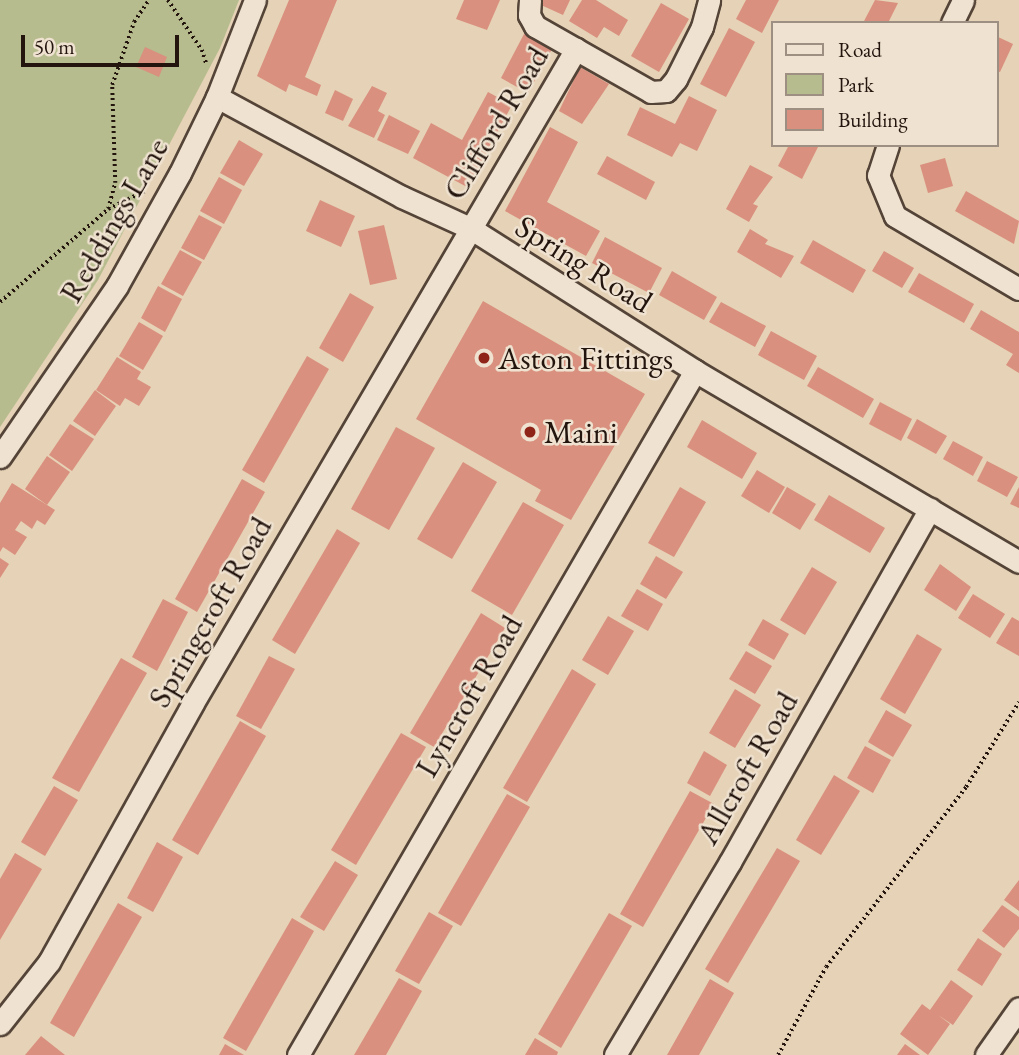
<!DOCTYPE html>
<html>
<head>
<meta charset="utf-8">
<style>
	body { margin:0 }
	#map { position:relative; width:1019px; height:1055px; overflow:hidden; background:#e6d2b6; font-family:"EB Garamond",serif }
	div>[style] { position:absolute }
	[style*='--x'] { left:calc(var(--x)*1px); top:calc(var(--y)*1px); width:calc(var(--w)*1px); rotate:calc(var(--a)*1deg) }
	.green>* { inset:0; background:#b6bc8d }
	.building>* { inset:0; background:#d9907e }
	.path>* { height:3.5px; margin-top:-1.75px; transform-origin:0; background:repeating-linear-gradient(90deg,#23150e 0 2px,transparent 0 5.5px) }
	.roads { filter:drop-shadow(2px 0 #544438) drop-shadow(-2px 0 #544438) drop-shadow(0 2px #544438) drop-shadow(0 -2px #544438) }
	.minor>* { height:21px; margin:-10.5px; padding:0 10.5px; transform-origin:10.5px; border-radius:10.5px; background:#efe2d0 }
	.dots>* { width:19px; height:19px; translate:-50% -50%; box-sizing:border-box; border:4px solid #efe2d0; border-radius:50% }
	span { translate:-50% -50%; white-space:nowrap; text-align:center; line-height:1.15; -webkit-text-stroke:5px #efe2d0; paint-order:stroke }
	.street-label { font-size:32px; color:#23150e }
	.poi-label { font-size:32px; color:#23150e }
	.left { translate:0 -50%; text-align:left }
	.legend { position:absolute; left:771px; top:21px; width:228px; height:126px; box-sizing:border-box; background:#efe2d0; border:2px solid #9d9082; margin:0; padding:9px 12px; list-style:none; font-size:21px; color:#23150e }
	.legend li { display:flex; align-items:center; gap:14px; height:35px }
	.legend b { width:35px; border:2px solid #9d9082 }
	.scale { position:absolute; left:21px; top:35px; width:158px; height:32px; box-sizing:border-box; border:4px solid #23150e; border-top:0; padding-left:9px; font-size:21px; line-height:24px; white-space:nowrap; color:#23150e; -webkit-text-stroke:5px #efe2d0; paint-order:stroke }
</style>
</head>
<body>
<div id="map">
	<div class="green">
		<i style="clip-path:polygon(0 0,239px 0,220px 48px,98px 280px,0 427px)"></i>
	</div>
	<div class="building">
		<i style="clip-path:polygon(289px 0,337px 0,305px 77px,321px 85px,317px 96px,289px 84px,286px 92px,257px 76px)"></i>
		<i style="clip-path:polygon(464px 0,500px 0,487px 30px,456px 19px)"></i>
		<i style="clip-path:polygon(543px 0,570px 0,563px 15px,541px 5px)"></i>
		<i style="clip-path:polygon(582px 0,596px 0,628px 20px,619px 36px,604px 27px,597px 38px,569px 21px)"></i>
		<i style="clip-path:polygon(746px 0,779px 0,762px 33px,736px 19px)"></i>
		<i style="clip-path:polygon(875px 0,898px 3px,888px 23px,863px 23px)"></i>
		<i style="clip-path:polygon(661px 3px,689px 19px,659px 72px,631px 56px)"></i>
		<i style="clip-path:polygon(729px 28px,755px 42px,726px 97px,700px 84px)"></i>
		<i style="clip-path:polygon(524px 34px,552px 49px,528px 93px,501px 78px)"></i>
		<i style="clip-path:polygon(996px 36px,1013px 44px,1000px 72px,996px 71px)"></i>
		<i style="clip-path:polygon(145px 47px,167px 57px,159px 77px,136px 67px)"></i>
		<i style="clip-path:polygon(580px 67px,609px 84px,582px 124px,559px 111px)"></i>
		<i style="clip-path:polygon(372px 86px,387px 93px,378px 111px,385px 115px,374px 138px,348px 126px)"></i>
		<i style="clip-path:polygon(335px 90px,353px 99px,343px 121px,325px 113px)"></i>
		<i style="clip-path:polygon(488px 92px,512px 105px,467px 187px,413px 158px,431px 123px,462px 140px)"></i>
		<i style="clip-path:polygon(689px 96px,717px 110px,697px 151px,680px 143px,672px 157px,627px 135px,640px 107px,675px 124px)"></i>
		<i style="clip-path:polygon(389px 115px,420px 131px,408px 154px,377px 140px)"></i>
		<i style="clip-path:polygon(550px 127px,578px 142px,547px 202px,600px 231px,586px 256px,505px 211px)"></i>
		<i style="clip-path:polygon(239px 140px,263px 154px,244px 186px,220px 173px)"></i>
		<i style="clip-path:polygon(789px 145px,819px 145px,802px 179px,778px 166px)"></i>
		<i style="clip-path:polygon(607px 156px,655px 182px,646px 200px,597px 174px)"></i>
		<i style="clip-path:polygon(945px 158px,953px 186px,928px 193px,920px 165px)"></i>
		<i style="clip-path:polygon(750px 165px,773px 177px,753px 204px,758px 206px,749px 222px,726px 209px)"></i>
		<i style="clip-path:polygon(219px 177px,242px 190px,224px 224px,200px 211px)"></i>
		<i style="clip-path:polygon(966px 191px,1019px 221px,1014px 244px,955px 211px)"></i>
		<i style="clip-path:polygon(320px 200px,355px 216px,341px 247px,306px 231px)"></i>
		<i style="clip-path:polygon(199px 215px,222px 227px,204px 260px,181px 248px)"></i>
		<i style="clip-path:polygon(384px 225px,397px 279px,370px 285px,358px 231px)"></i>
		<i style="clip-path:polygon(750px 229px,768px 240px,765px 244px,794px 256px,781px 278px,737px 252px)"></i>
		<i style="clip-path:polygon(605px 237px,662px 268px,649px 293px,592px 263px)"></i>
		<i style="clip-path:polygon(813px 240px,866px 270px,853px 293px,800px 263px)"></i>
		<i style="clip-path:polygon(180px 250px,202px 262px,183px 296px,161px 284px)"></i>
		<i style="clip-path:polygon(884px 251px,914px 268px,902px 288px,872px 271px)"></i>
		<i style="clip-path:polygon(672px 271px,717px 297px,704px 320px,659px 295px)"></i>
		<i style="clip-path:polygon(919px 273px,974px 304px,964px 323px,908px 292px)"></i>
		<i style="clip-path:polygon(158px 286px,182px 299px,165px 332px,141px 318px)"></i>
		<i style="clip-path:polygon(350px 293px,374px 307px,343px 362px,319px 348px)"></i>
		<i style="clip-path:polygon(483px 301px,645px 394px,571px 520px,535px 501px,541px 490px,416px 419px)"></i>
		<i style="clip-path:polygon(721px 302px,766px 326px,755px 347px,709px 322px)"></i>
		<i style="clip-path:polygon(981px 310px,1019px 332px,1019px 373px,1006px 365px,1013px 354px,970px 329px)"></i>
		<i style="clip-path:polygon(139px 322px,163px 336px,143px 370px,119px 356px)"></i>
		<i style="clip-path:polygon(771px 331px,817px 356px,804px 380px,758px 355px)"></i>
		<i style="clip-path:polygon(307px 356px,329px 369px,264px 483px,242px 470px)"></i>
		<i style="clip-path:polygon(117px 357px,141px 372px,137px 379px,151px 387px,139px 406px,125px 398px,120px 406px,96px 390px)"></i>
		<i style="clip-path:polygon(818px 367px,874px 399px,863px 418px,807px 386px)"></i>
		<i style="clip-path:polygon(95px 390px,116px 406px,95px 436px,73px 421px)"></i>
		<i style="clip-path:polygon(880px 402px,912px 419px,901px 441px,869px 424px)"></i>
		<i style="clip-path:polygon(917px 419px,947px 436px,936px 454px,907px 438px)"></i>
		<i style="clip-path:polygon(702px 420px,757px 453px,742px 479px,687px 447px)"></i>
		<i style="clip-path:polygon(70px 424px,94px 439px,72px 471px,49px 455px)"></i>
		<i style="clip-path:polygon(396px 427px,435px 448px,389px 530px,351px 509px)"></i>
		<i style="clip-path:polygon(953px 441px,983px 457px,973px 476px,943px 459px)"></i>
		<i style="clip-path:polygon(47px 456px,70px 472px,47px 505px,25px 489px)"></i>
		<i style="clip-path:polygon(987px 461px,1018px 477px,1007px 497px,977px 481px)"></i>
		<i style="clip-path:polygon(463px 462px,497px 482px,452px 559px,417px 539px)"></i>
		<i style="clip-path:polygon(757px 470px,785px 487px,769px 513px,741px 496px)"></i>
		<i style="clip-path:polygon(242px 479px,265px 492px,197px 612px,175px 599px)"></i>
		<i style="clip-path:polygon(12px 483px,55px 510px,45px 525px,37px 520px,32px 529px,21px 521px,15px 530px,27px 537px,15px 555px,3px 547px,0 552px,0 503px)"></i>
		<i style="clip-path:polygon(680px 487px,706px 502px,674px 557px,648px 543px)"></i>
		<i style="clip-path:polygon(787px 487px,816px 504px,800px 530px,772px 513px)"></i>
		<i style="clip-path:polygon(1019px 487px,1019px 508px,1010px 504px)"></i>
		<i style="clip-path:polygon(829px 495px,885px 528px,870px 553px,814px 520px)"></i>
		<i style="clip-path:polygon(523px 502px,564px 525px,512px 615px,471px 591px)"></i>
		<i style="clip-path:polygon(337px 529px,360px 543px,295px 654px,272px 640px)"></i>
		<i style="clip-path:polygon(656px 556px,683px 572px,666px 599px,640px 584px)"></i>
		<i style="clip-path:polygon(0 558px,9px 564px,0 578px)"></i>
		<i style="clip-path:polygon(940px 564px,971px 587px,956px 611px,924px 590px)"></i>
		<i style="clip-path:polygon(812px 567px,837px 582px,805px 635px,780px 620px)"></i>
		<i style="clip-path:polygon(637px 589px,663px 604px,648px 631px,621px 616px)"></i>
		<i style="clip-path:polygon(973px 594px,1005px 614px,990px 638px,958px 618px)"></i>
		<i style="clip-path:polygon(163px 599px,188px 612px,157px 671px,132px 657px)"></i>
		<i style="clip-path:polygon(481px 613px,505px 628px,434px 747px,410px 733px)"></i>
		<i style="clip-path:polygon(608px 616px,634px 631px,608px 675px,582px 660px)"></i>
		<i style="clip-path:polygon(1012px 617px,1019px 621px,1019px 656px,996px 643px)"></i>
		<i style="clip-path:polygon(763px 619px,789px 634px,774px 660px,748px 645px)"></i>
		<i style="clip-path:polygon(917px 634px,942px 649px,905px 714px,880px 699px)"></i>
		<i style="clip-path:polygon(746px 651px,772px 666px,755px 694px,729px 679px)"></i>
		<i style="clip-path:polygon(269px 656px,295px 669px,261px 729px,236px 716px)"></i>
		<i style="clip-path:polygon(121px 658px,147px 673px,79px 792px,52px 778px)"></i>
		<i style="clip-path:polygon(572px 669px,596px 684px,527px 802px,503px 788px)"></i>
		<i style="clip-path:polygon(735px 689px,761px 705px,735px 748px,709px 733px)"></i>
		<i style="clip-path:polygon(886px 710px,912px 725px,893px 757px,868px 742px)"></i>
		<i style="clip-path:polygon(240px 721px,266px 736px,198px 855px,172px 840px)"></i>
		<i style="clip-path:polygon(401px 733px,426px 747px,356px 865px,331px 850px)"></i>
		<i style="clip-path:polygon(865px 746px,891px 760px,873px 793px,847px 778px)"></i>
		<i style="clip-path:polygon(704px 751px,727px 765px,710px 796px,687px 783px)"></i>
		<i style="clip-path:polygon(834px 775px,860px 791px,821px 855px,796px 840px)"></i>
		<i style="clip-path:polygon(54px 786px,78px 800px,45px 856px,21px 842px)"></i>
		<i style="clip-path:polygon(690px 791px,714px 804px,643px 927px,620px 914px)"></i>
		<i style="clip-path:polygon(507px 794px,530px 807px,461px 926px,438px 913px)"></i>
		<i style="clip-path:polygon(157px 842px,183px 857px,153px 912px,127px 898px)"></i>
		<i style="clip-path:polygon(777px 848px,800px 861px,728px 983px,705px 969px)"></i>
		<i style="clip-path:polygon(15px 853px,42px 869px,0 940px,0 879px)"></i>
		<i style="clip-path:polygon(335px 861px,358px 875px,324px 931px,300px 917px)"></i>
		<i style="clip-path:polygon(1019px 880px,1019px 911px,1004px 900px)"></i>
		<i style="clip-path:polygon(118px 903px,142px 917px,74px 1037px,50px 1023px)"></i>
		<i style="clip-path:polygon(1002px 905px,1019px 917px,1019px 929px,1004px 948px,982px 931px)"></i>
		<i style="clip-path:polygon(429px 912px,453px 926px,419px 984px,395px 971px)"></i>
		<i style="clip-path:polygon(609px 913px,632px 926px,561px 1048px,538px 1034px)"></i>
		<i style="clip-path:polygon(292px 918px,314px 931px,246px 1051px,223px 1038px)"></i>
		<i style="clip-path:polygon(978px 938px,1002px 954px,982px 986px,957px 970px)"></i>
		<i style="clip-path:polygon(399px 978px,422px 991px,386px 1055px,354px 1055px)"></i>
		<i style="clip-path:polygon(710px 979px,734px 993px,717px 1023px,699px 1055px,667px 1055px)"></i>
		<i style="clip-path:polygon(951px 980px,973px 996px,953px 1025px,938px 1015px,950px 1024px,928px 1055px,900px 1034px,922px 1004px,930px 1010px)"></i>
		<i style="clip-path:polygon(41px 1036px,65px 1055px,25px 1055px)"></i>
		<i style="clip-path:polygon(535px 1038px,558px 1052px,557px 1055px,525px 1055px)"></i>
		<i style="clip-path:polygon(225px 1044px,244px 1055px,219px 1055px)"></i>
		<i style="clip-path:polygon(905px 1044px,920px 1055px,897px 1055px)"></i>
	</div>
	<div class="path">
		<i style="--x:168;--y:0;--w:60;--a:55.8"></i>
		<i style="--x:202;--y:50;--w:16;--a:72"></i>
		<i style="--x:108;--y:209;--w:43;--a:-26"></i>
		<i style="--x:0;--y:302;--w:143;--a:-40.7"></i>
		<i style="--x:108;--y:209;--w:27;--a:-75"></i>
		<i style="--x:115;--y:183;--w:98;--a:-91.8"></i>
		<i style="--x:112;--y:85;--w:67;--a:-70.8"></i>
		<i style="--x:134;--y:22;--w:27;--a:-56"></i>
		<i style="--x:778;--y:1055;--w:100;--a:-61.4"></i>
		<i style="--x:826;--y:967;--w:228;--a:-52.1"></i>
		<i style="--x:966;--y:787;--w:100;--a:-58.1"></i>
	</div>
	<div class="roads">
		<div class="minor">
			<i style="--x:530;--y:0;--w:15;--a:94"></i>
			<i style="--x:529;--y:15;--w:13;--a:61"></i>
			<i style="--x:535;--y:26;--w:133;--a:29.6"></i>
			<i style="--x:651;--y:92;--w:15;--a:-4"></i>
			<i style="--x:666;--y:91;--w:16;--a:-50"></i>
			<i style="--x:676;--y:79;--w:58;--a:-63.4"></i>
			<i style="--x:702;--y:27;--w:28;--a:-75"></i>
			<i style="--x:952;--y:23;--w:25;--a:-64"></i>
			<i style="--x:217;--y:97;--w:210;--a:28.4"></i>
			<i style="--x:402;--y:197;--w:75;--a:24.5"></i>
			<i style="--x:470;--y:228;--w:267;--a:32.4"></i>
			<i style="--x:695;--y:371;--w:376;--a:30.5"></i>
			<i style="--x:888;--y:145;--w:32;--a:108"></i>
			<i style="--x:878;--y:175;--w:44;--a:67.5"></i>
			<i style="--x:895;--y:216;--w:144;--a:30.5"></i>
			<i style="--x:0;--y:457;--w:207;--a:-55.6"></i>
			<i style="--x:117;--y:286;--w:129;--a:-60.9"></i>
			<i style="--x:180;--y:173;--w:85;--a:-64"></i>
			<i style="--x:217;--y:97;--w:104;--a:-68.6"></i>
			<i style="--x:0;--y:1024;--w:79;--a:-51.7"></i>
			<i style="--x:49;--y:962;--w:296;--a:-60.9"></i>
			<i style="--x:193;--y:703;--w:758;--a:-59.65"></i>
			<i style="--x:298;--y:1055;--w:791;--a:-59.87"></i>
			<i style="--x:615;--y:1055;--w:225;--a:-59.2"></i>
			<i style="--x:730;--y:862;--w:406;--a:-60.5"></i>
			<i style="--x:986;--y:1055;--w:57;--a:-54.9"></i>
		</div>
	</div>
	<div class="dots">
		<i style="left:484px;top:358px;background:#8f2418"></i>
		<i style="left:530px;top:432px;background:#8f2418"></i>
	</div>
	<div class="street-label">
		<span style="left:496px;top:123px;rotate:-59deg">Clifford Road</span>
		<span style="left:114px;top:220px;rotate:-60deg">Reddings Lane</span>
		<span style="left:584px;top:264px;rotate:32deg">Spring Road</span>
		<span style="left:210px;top:612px;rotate:-60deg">Springcroft Road</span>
		<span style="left:469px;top:696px;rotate:-60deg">Lyncroft Road</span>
		<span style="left:747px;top:768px;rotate:-60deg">Allcroft Road</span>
	</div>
	<div class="poi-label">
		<span class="left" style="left:498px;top:358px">Aston Fittings</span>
		<span class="left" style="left:544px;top:432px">Maini</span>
	</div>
	<ul class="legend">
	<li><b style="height:9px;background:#efe2d0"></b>Road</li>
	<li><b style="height:19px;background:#b6bc8d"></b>Park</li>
	<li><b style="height:19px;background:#d9907e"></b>Building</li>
	</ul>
	<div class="scale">50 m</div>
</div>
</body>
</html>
